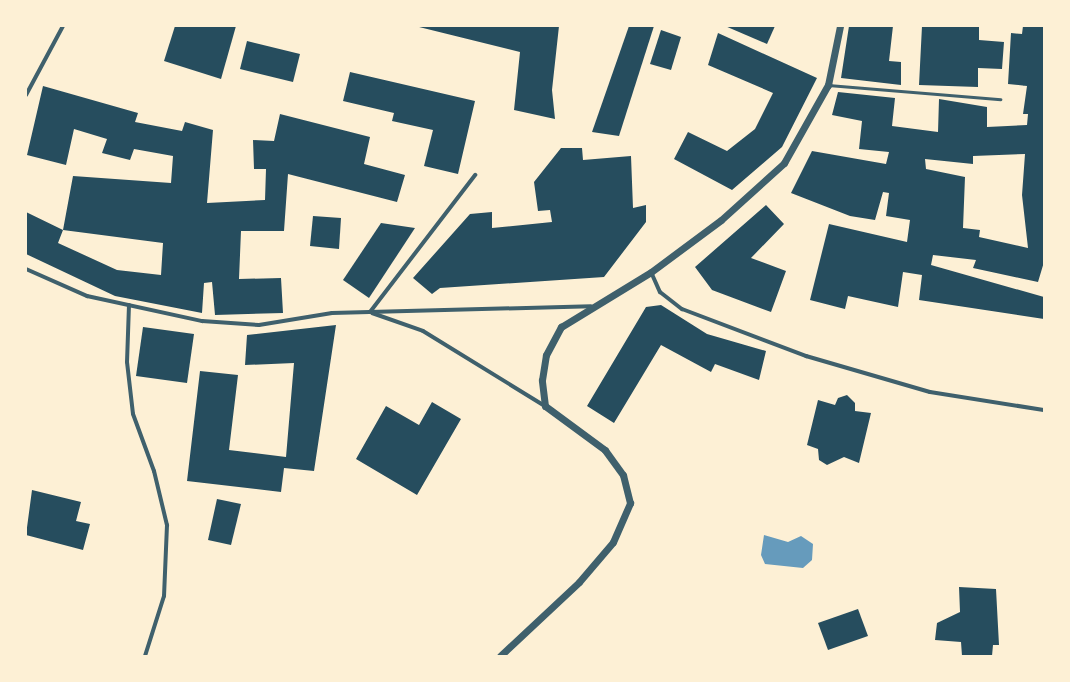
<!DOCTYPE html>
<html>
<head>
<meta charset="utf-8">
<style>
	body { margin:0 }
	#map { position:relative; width:1070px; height:682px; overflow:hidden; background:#fdf0d5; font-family:Mulish,sans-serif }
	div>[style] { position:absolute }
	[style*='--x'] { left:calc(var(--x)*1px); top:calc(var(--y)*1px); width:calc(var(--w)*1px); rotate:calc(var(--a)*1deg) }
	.water>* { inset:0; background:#669bbc }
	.building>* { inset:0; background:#264d5e }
	.service>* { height:3px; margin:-1.5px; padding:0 1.5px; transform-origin:1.5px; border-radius:1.5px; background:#3f606c }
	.minor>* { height:4px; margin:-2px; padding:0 2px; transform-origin:2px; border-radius:2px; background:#3f606c }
	.tertiary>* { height:7px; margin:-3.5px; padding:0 3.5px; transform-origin:3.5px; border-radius:3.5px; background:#3f606c }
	span { translate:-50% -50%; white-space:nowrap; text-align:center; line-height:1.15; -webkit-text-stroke:3px #fdf0d5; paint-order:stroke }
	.frame { position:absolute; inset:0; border:27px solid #fdf0d5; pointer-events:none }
</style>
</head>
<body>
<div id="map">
	<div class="water">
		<i style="clip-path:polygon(764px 535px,788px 542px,801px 536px,813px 544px,812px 560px,803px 568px,765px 564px,761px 555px)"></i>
	</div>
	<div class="building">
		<i style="clip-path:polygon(175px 26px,236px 26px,221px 79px,164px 61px)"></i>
		<i style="clip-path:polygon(415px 26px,559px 26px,552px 90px,555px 119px,514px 110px,520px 52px)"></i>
		<i style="clip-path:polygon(629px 26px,654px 26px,619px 136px,592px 132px)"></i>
		<i style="clip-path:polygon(725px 26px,775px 26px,767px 44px)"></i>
		<i style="clip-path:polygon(849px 26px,893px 26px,889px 61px,901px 62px,901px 85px,841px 78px)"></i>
		<i style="clip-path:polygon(922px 26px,979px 26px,979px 40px,1004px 42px,1002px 69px,978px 68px,978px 87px,919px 85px)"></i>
		<i style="clip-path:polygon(evenodd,1023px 26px,1044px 26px,1044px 262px,1038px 282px,973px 268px,976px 260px,933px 255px,931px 265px,1044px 297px,1044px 319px,919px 300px,922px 275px,903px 272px,898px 307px,848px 296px,845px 309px,810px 300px,829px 224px,907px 242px,910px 220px,886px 216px,889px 193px,883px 192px,875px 220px,850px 216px,791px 193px,812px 151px,886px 164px,889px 152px,859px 149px,862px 121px,832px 115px,838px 92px,895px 98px,892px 126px,938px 132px,939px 99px,987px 107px,987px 127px,1027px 125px,1028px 114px,1023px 114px,1027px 86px,1008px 84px,1011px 33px,1022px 34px,1023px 26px,1025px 154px,1022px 195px,1028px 248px,979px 237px,980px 230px,963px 228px,965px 177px,926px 169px,925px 159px,973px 164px,973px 156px,1025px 154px)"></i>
		<i style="clip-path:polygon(661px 30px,681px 37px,671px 70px,650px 64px)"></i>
		<i style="clip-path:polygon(718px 33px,817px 78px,782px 147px,732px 190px,674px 159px,688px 132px,727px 151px,755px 129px,773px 93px,708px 65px)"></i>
		<i style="clip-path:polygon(247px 41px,300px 54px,293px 82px,240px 69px)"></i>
		<i style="clip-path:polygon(350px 72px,475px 101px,458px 174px,424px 166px,433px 130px,392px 121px,394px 113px,343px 101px)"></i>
		<i style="clip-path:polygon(43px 86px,138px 113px,135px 122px,182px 131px,185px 122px,213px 130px,207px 203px,265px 200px,266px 169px,254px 169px,253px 140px,274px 141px,280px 114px,370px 137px,364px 164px,405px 175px,397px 202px,288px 174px,284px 231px,241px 231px,239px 279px,281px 278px,283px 313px,215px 315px,212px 282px,204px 283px,202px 313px,115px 296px,26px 254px,26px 212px,63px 230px,58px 243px,117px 270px,161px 275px,163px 243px,63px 230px,73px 176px,171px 183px,173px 156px,134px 149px,130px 160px,102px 153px,107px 139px,74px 129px,66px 165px,27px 155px)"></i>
		<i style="clip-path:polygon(561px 148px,582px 148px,583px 160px,631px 156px,633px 208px,646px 205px,646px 222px,604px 277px,440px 288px,432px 294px,413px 278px,470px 214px,492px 212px,492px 228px,552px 222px,550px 210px,538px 211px,534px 182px)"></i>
		<i style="clip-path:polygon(766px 205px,784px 224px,751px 258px,786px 271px,771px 312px,712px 290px,695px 267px)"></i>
		<i style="clip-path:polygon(313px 216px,341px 218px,339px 249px,310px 246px)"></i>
		<i style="clip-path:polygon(381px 223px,415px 228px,369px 298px,343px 280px)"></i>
		<i style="clip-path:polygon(661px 305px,707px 334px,766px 351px,759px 380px,715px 364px,711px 372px,661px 345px,614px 423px,587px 406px,646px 307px)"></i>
		<i style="clip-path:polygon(336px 325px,314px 471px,284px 468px,281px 492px,187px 481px,200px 371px,238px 375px,229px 450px,286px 457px,294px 363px,245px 365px,247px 335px)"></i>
		<i style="clip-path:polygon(143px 327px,194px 334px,187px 383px,136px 376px)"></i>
		<i style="clip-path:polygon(847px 395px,855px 403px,855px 411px,871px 413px,859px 463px,844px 457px,827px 465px,819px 460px,818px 449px,807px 445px,818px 400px,835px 405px,838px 398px)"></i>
		<i style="clip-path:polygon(432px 402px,461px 419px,417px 495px,356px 459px,386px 406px,419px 425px)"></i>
		<i style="clip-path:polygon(32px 490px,81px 502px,76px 521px,90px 524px,83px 550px,26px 535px)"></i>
		<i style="clip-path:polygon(217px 499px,241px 504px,231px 545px,208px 540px)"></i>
		<i style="clip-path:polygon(959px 587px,996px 589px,999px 645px,993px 645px,992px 656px,962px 656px,961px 642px,935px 640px,937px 623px,960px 612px)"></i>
		<i style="clip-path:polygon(858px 609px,868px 636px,828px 650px,818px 623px)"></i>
	</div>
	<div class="service">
		<i style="--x:828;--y:85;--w:173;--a:4.7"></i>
	</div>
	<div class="minor">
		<i style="--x:26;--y:95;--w:78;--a:-61.8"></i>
		<i style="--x:26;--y:269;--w:67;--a:23.9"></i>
		<i style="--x:87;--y:296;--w:118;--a:12.3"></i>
		<i style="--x:202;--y:321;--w:57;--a:4"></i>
		<i style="--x:259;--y:325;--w:74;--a:-9.3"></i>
		<i style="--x:332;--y:313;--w:259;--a:-1.5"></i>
		<i style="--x:651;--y:272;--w:22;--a:66"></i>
		<i style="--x:660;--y:292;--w:28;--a:38"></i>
		<i style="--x:682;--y:309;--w:133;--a:20.8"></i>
		<i style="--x:806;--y:356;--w:129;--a:16.2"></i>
		<i style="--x:930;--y:392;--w:115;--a:9"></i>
		<i style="--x:129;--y:305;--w:57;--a:92"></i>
		<i style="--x:127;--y:362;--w:52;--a:83.4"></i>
		<i style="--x:133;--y:414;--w:61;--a:69.8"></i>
		<i style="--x:154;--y:471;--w:56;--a:76.5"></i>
		<i style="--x:167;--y:525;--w:71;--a:92.4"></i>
		<i style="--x:164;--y:596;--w:63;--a:107.6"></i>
		<i style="--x:370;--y:312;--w:173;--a:-52.5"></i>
		<i style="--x:372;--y:313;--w:54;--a:19.4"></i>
		<i style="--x:423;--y:331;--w:143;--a:31.6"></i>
	</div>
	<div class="tertiary">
		<i style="--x:500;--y:656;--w:108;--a:-43.1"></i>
		<i style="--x:579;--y:582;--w:52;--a:-49.6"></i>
		<i style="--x:613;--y:542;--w:43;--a:-66.4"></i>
		<i style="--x:630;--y:503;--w:29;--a:-104"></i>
		<i style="--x:623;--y:475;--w:31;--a:-126"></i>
		<i style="--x:605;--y:450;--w:74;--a:-143.7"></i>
		<i style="--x:545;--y:406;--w:26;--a:-97"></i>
		<i style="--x:542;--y:380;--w:25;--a:-81"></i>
		<i style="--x:546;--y:355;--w:32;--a:-62"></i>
		<i style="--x:561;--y:327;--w:105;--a:-31.4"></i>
		<i style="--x:651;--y:272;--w:87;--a:-36.6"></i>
		<i style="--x:721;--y:220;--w:85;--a:-42.1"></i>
		<i style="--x:784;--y:163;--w:90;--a:-60.6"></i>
		<i style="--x:828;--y:85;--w:60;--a:-78.5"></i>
	</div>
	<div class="frame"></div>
</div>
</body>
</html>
